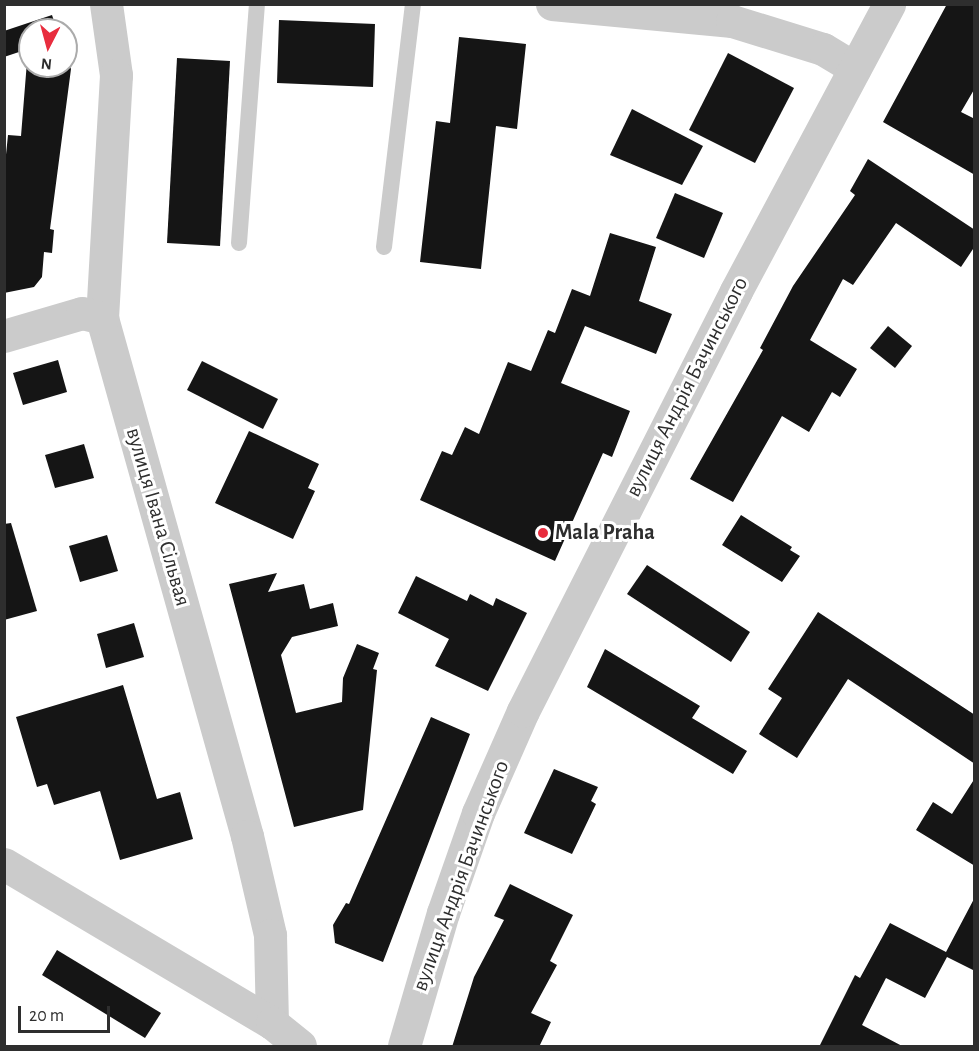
<!DOCTYPE html>
<html>
<head>
<meta charset="utf-8">
<style>
	body { margin:0 }
	#map { position:relative; width:979px; height:1051px; overflow:hidden; background:#fff; font-family:"Alegreya Sans",sans-serif }
	div>[style] { position:absolute }
	[style*='--x'] { left:calc(var(--x)*1px); top:calc(var(--y)*1px); width:calc(var(--w)*1px); rotate:calc(var(--a)*1deg) }
	.building>* { inset:0; background:#151515 }
	.lane>* { height:16px; margin:-8px; padding:0 8px; transform-origin:8px; border-radius:8px; background:#cbcbcb }
	.street>* { height:33px; margin:-16.5px; padding:0 16.5px; transform-origin:16.5px; border-radius:16.5px; background:#cbcbcb }
	.dots>* { width:16px; height:16px; translate:-50% -50%; box-sizing:border-box; border:3px solid #fff; border-radius:50% }
	span { translate:-50% -50%; white-space:nowrap; text-align:center; line-height:1.15; -webkit-text-stroke:6px #fff; paint-order:stroke }
	.street-label { font-size:22px; color:#2e2e2e }
	.poi-label { font-size:22px; color:#2e2e2e; font-weight:700 }
	.left { translate:0 -50%; text-align:left }
	.frame { position:absolute; inset:0; border:6px solid #2e2e2e; pointer-events:none }
	.north { position:absolute; left:18px; top:18px; width:60px; height:60px; box-sizing:border-box; background:#fff; border:2px solid #ababab; border-radius:50%; rotate:186deg; font-size:16px; font-weight:700; line-height:24px; text-align:center; color:#2e2e2e }
	.north::after { content:''; display:block; margin:auto; width:21px; height:27px; background:#e82d3e; clip-path:polygon(50% 0,100% 100%,50% 72%,0 100%) }
	.scale { position:absolute; left:18px; top:1006px; width:92px; height:27px; box-sizing:border-box; border:3px solid #2e2e2e; border-top:0; padding-left:8px; font-size:18px; line-height:21px; white-space:nowrap; color:#2e2e2e; -webkit-text-stroke:4px #fff; paint-order:stroke }
</style>
</head>
<body>
<div id="map">
	<div class="building">
		<i style="clip-path:polygon(947px 4px,975px 4px,975px 88px,961px 112px,975px 119px,975px 175px,883px 122px)"></i>
		<i style="clip-path:polygon(52px 15px,57px 30px,30px 30px,30px 66px,66px 66px,66px 56px,71px 69px,50px 229px,54px 230px,52px 253px,44px 252px,42px 277px,34px 287px,4px 293px,4px 174px,8px 135px,21px 136px,28px 49px,4px 57px,4px 31px)"></i>
		<i style="clip-path:polygon(279px 20px,375px 24px,373px 87px,277px 83px)"></i>
		<i style="clip-path:polygon(459px 37px,526px 44px,517px 129px,496px 126px,481px 269px,420px 262px,436px 121px,450px 123px)"></i>
		<i style="clip-path:polygon(728px 53px,794px 88px,755px 163px,689px 130px)"></i>
		<i style="clip-path:polygon(177px 58px,230px 61px,220px 246px,167px 243px)"></i>
		<i style="clip-path:polygon(632px 109px,703px 146px,682px 185px,610px 155px)"></i>
		<i style="clip-path:polygon(868px 159px,975px 230px,975px 246px,961px 267px,896px 223px,853px 285px,843px 279px,810px 340px,857px 369px,840px 397px,832px 392px,809px 432px,782px 416px,733px 502px,690px 479px,763px 350px,760px 348px,793px 286px,855px 195px,850px 191px)"></i>
		<i style="clip-path:polygon(675px 193px,723px 213px,704px 258px,656px 238px)"></i>
		<i style="clip-path:polygon(610px 233px,656px 247px,639px 301px,672px 314px,656px 354px,585px 326px,561px 383px,630px 411px,612px 457px,603px 453px,555px 561px,420px 500px,442px 451px,452px 455px,465px 427px,479px 434px,508px 362px,531px 371px,548px 330px,555px 333px,572px 289px,590px 296px)"></i>
		<i style="clip-path:polygon(888px 326px,912px 346px,895px 368px,870px 348px)"></i>
		<i style="clip-path:polygon(58px 360px,67px 392px,23px 405px,13px 373px)"></i>
		<i style="clip-path:polygon(202px 361px,278px 399px,263px 429px,187px 390px)"></i>
		<i style="clip-path:polygon(249px 431px,319px 464px,308px 488px,315px 491px,293px 539px,215px 503px)"></i>
		<i style="clip-path:polygon(84px 444px,94px 478px,55px 488px,45px 455px)"></i>
		<i style="clip-path:polygon(741px 515px,792px 547px,790px 550px,800px 556px,782px 582px,722px 545px)"></i>
		<i style="clip-path:polygon(11px 523px,37px 611px,4px 620px,4px 524px)"></i>
		<i style="clip-path:polygon(107px 535px,118px 571px,80px 582px,69px 546px)"></i>
		<i style="clip-path:polygon(647px 565px,750px 632px,731px 662px,627px 594px)"></i>
		<i style="clip-path:polygon(277px 573px,268px 592px,304px 584px,310px 609px,333px 603px,338px 626px,292px 637px,281px 655px,296px 713px,342px 702px,343px 678px,357px 644px,379px 653px,373px 669px,377px 670px,363px 810px,294px 827px,229px 584px)"></i>
		<i style="clip-path:polygon(416px 576px,467px 601px,470px 594px,493px 606px,496px 598px,527px 613px,488px 691px,435px 666px,449px 639px,398px 613px)"></i>
		<i style="clip-path:polygon(818px 612px,975px 715px,975px 764px,848px 679px,797px 758px,759px 734px,782px 698px,768px 689px)"></i>
		<i style="clip-path:polygon(134px 623px,144px 657px,106px 668px,97px 634px)"></i>
		<i style="clip-path:polygon(605px 649px,700px 706px,692px 718px,747px 751px,733px 774px,587px 687px)"></i>
		<i style="clip-path:polygon(123px 685px,157px 799px,180px 792px,193px 839px,120px 860px,100px 791px,54px 805px,47px 784px,37px 787px,16px 717px)"></i>
		<i style="clip-path:polygon(431px 717px,470px 734px,383px 962px,335px 943px,333px 925px,346px 903px,349px 904px)"></i>
		<i style="clip-path:polygon(554px 769px,598px 787px,591px 801px,596px 804px,572px 854px,524px 833px)"></i>
		<i style="clip-path:polygon(975px 778px,975px 866px,916px 830px,933px 802px,952px 814px)"></i>
		<i style="clip-path:polygon(510px 884px,573px 915px,550px 961px,557px 965px,531px 1013px,551px 1022px,539px 1047px,452px 1047px,474px 977px,504px 920px,494px 916px)"></i>
		<i style="clip-path:polygon(975px 897px,975px 971px,947px 957px,925px 998px,886px 978px,862px 1025px,904px 1047px,819px 1047px,855px 975px,860px 978px,890px 923px,946px 952px)"></i>
		<i style="clip-path:polygon(57px 950px,161px 1013px,145px 1038px,42px 975px)"></i>
	</div>
	<div class="lane">
		<i style="--x:239;--y:243;--w:240;--a:-85.7"></i>
		<i style="--x:384;--y:247;--w:245;--a:-83.2"></i>
	</div>
	<div class="street">
		<i style="--x:106;--y:4;--w:72;--a:82"></i>
		<i style="--x:116;--y:75;--w:243;--a:93.3"></i>
		<i style="--x:102;--y:318;--w:538;--a:74.36"></i>
		<i style="--x:247;--y:836;--w:102;--a:76.9"></i>
		<i style="--x:270;--y:935;--w:88;--a:88.7"></i>
		<i style="--x:552;--y:4;--w:181;--a:5.4"></i>
		<i style="--x:732;--y:21;--w:95;--a:17.1"></i>
		<i style="--x:823;--y:49;--w:37;--a:31"></i>
		<i style="--x:4;--y:336;--w:81;--a:-16.4"></i>
		<i style="--x:82;--y:313;--w:21;--a:14"></i>
		<i style="--x:4;--y:864;--w:312;--a:30.7"></i>
		<i style="--x:272;--y:1023;--w:36;--a:39"></i>
		<i style="--x:404;--y:1046;--w:139;--a:-73.7"></i>
		<i style="--x:443;--y:913;--w:106;--a:-70.7"></i>
		<i style="--x:478;--y:813;--w:111;--a:-66.2"></i>
		<i style="--x:523;--y:711;--w:471;--a:-63.1"></i>
		<i style="--x:736;--y:291;--w:325;--a:-61.9"></i>
	</div>
	<div class="dots">
		<i style="left:543px;top:533px;background:#e82d3e"></i>
	</div>
	<div class="street-label">
		<span style="left:687px;top:387px;rotate:-63deg">вулиця Андрія Бачинського</span>
		<span style="left:158px;top:517px;rotate:74deg">вулиця Івана Сільвая</span>
		<span style="left:461px;top:876px;rotate:-70deg">вулиця Андрія Бачинського</span>
	</div>
	<div class="poi-label">
		<span class="left" style="left:555px;top:533px">Mala Praha</span>
	</div>
	<div class="frame"></div>
	<div class="north">N</div>
	<div class="scale">20 m</div>
</div>
</body>
</html>
